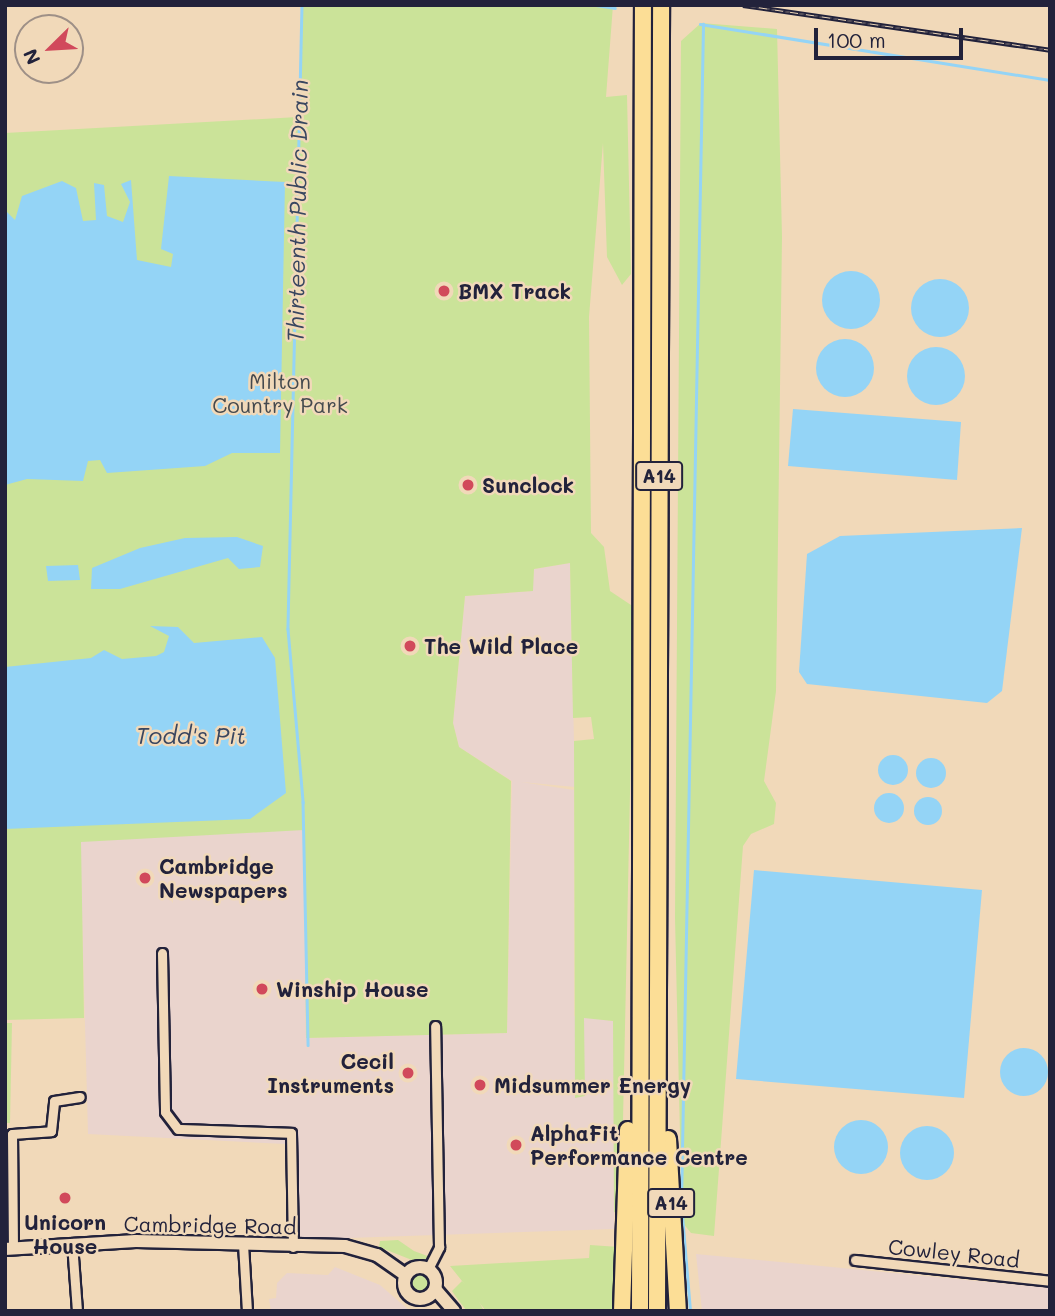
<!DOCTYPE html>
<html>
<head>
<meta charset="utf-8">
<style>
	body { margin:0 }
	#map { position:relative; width:1055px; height:1316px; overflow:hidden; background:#f1d9b9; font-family:Mali,sans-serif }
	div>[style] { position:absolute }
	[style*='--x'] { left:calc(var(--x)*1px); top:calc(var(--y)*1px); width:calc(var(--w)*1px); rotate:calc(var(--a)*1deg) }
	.built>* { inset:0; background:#ead4cd }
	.green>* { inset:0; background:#cbe399 }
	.round { border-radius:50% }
	.water>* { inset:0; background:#94d4f6 }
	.stream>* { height:2.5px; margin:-1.25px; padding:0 1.25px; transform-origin:1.25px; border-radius:1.25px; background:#94d4f6 }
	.roads { filter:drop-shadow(2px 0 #22223b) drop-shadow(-2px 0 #22223b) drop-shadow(0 2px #22223b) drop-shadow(0 -2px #22223b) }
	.street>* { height:9px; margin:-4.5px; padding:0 4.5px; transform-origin:4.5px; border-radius:4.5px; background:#f1d9b9 }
	.secondary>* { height:12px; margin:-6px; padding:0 6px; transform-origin:6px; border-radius:6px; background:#f1d9b9 }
	.secondary>.ring { margin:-6px; padding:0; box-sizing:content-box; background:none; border:12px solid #f1d9b9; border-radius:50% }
	.highway>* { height:16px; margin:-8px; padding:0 8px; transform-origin:8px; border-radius:8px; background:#fcde96 }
	.rail>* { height:5px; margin-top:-2.5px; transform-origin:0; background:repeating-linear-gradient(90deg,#f1d9b9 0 8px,#22223b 0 16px); box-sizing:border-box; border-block:2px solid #22223b }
	.dots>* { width:19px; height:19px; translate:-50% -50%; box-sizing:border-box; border:4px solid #f1d9b9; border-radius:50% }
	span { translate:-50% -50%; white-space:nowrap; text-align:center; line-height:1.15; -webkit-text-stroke:5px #f1d9b9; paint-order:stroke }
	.shield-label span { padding:2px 5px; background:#f1d9b9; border:2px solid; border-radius:5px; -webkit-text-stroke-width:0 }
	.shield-label { font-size:19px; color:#22223b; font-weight:700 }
	.poi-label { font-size:21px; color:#22223b; font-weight:700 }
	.left { translate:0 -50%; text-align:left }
	.right { translate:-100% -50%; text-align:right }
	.park-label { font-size:21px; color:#44494e }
	.street-label { font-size:21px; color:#22223b }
	.water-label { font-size:23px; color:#394660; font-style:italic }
	.frame { position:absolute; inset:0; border:7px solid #22223b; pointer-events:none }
	.north { position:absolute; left:14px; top:14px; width:70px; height:70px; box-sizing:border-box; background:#f1d9b9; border:2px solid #9e9087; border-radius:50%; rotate:246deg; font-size:19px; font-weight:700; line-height:28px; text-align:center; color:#22223b }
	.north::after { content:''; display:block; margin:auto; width:24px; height:32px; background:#d1495b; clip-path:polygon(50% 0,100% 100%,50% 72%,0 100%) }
	.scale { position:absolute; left:814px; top:28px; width:149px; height:32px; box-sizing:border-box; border:4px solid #22223b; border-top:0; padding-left:9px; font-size:21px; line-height:24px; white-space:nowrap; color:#22223b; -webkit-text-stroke:5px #f1d9b9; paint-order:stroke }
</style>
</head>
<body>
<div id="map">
	<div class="built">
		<i style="clip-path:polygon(570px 563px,575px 787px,521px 782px,574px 790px,574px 1016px,614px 1021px,614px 1229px,289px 1240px,285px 1144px,88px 1134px,80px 841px,305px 829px,306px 1038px,507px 1033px,512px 781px,459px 747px,453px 723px,465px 596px,532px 591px,534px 569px)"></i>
		<i style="clip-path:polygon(696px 1254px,1050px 1288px,1050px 1311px,702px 1311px)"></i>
		<i style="clip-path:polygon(335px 1267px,380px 1285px,410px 1311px,271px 1311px,269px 1299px,276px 1298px,277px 1283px,287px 1273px,328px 1275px)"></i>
	</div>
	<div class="green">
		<i style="clip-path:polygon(302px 5px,613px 5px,606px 97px,627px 95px,631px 274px,622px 285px,607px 257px,603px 143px,589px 317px,591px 533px,604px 547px,610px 591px,634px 607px,621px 1214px,614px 1212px,613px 1021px,584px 1018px,585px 1096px,575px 1098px,574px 741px,594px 739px,591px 717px,573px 718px,570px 563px,534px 569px,533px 591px,465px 596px,453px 723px,459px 747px,511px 781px,507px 1033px,306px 1038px,304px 830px,81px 842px,84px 1018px,5px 1020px,5px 133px,298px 117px)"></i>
		<i style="clip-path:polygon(701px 23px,777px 29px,782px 237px,776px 691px,764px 781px,776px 803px,774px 824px,751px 834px,743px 846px,714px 1236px,691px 1233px,682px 1222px,675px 918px,681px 41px)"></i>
		<i style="clip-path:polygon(5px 1023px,12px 1023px,10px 1123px,5px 1123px)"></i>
		<i style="clip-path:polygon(398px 1240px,414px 1251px,430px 1257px,417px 1262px,379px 1247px,380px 1241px)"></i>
		<i style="clip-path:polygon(590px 1245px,619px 1247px,615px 1311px,486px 1311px,450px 1266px,589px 1258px)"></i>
		<i class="round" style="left:410px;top:1274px;width:20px;height:20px"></i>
		<i style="clip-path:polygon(462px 1281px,475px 1294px,484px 1311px,467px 1311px,459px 1301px,452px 1291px)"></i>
	</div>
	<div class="water">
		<i style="clip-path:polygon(169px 176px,285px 182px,280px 453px,232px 453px,205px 466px,107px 473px,100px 460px,88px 461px,83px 481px,27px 479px,5px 485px,5px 210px,15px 220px,22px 196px,62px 181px,76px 188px,83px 221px,96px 220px,94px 183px,104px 185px,107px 216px,123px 222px,130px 202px,121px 184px,131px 180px,137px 260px,171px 267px,173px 254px,161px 249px)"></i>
		<i class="round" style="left:822px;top:271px;width:58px;height:58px"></i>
		<i class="round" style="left:911px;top:279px;width:58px;height:58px"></i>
		<i class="round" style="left:816px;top:339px;width:58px;height:58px"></i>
		<i class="round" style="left:907px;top:347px;width:58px;height:58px"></i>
		<i style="clip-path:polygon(793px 409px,961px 422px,957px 480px,788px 466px)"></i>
		<i style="clip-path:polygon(1022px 528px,1002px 691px,987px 703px,807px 684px,799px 672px,807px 554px,840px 536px)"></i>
		<i style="clip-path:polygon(237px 537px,263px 546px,260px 567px,239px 569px,228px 558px,120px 589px,91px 589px,92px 568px,140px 548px,185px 538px)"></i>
		<i style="clip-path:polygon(78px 565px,80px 580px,48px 581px,46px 566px)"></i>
		<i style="clip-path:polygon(150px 626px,178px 627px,194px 643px,262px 637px,275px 658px,286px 793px,250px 819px,5px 829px,5px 667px,91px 658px,104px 650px,122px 659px,156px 656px,164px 652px,169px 636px)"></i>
		<i class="round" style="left:878px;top:755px;width:30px;height:30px"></i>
		<i class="round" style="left:916px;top:758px;width:30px;height:30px"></i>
		<i class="round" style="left:874px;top:793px;width:30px;height:30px"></i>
		<i class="round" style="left:914px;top:797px;width:28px;height:28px"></i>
		<i style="clip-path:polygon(754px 870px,982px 890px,964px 1098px,736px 1079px)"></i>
		<i class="round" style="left:1000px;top:1048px;width:48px;height:48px"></i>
		<i class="round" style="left:834px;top:1120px;width:54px;height:54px"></i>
		<i class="round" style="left:900px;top:1126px;width:54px;height:54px"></i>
	</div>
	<div class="stream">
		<i style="--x:302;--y:5;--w:624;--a:91.29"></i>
		<i style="--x:288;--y:629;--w:174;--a:85"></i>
		<i style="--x:303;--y:802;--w:243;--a:88.8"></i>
		<i style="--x:596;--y:5;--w:19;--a:9"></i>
		<i style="--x:700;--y:24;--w:354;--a:9.1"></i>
		<i style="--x:690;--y:1311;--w:108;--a:-94.8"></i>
		<i style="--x:681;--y:1203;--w:1179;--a:-88.93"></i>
	</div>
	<div class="roads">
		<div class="street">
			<i style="--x:162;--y:953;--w:159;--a:88.9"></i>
			<i style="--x:165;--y:1112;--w:21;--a:53"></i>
			<i style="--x:178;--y:1129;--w:113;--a:2"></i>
			<i style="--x:291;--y:1133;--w:114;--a:89"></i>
			<i style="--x:72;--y:1243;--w:68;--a:85.8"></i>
			<i style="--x:243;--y:1244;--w:67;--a:86.6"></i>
			<i style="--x:13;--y:1248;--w:114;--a:-90.5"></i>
			<i style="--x:12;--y:1134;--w:39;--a:-4"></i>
			<i style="--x:51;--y:1131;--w:30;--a:-84"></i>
			<i style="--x:54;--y:1101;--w:26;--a:-9"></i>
			<i style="--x:855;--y:1260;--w:196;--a:6.1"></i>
			<i style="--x:428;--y:1269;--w:25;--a:-63"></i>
			<i style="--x:439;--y:1247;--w:221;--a:-91"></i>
		</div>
		<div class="secondary">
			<i style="--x:5;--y:1249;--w:131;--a:-3.5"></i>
			<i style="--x:136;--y:1241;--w:209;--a:1.4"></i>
			<i style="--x:345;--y:1246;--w:33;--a:16"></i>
			<i style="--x:377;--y:1255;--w:35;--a:35"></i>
			<i class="ring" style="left:404px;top:1267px;width:20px;height:20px"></i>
			<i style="--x:435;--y:1289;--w:29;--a:49"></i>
		</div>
		<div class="highway">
			<i style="--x:668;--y:1139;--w:172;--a:86.7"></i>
			<i style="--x:622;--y:1311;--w:181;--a:-88.1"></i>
			<i style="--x:640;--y:1311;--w:1306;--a:-89.87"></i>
			<i style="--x:657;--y:1311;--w:1306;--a:-89.82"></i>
		</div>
	</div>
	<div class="rail">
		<i style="--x:743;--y:5;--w:310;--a:8.3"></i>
	</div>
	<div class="dots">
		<i style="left:444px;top:291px;background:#d1495b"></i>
		<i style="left:468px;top:485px;background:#d1495b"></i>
		<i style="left:410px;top:646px;background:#d1495b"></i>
		<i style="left:145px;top:878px;background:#d1495b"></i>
		<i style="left:262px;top:989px;background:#d1495b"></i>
		<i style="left:408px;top:1073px;background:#d1495b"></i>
		<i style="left:480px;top:1085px;background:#d1495b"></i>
		<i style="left:516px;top:1145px;background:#d1495b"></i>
		<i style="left:65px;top:1198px;background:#d1495b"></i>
	</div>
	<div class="shield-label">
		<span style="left:659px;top:476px">A14</span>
		<span style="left:671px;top:1203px">A14</span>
	</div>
	<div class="poi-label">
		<span class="left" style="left:458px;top:291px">BMX Track</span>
		<span class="left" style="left:482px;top:485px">Sunclock</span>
		<span class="left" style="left:424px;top:646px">The Wild Place</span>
		<span class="left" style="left:159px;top:878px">Cambridge<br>Newspapers</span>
		<span class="left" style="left:276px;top:989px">Winship House</span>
		<span class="right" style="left:394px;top:1073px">Cecil<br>Instruments</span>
		<span class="left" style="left:494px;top:1085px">Midsummer Energy</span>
		<span class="left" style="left:530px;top:1145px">AlphaFit<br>Performance Centre</span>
		<span style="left:65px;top:1234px">Unicorn<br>House</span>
	</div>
	<div class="park-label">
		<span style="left:280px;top:393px">Milton<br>Country Park</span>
	</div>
	<div class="street-label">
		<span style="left:210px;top:1225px;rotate:1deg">Cambridge Road</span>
		<span style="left:954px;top:1253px;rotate:6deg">Cowley Road</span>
	</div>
	<div class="water-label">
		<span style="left:297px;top:211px;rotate:-89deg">Thirteenth Public Drain</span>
		<span style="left:191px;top:735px">Todd's Pit</span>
	</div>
	<div class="frame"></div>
	<div class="north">N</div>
	<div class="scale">100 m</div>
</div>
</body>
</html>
